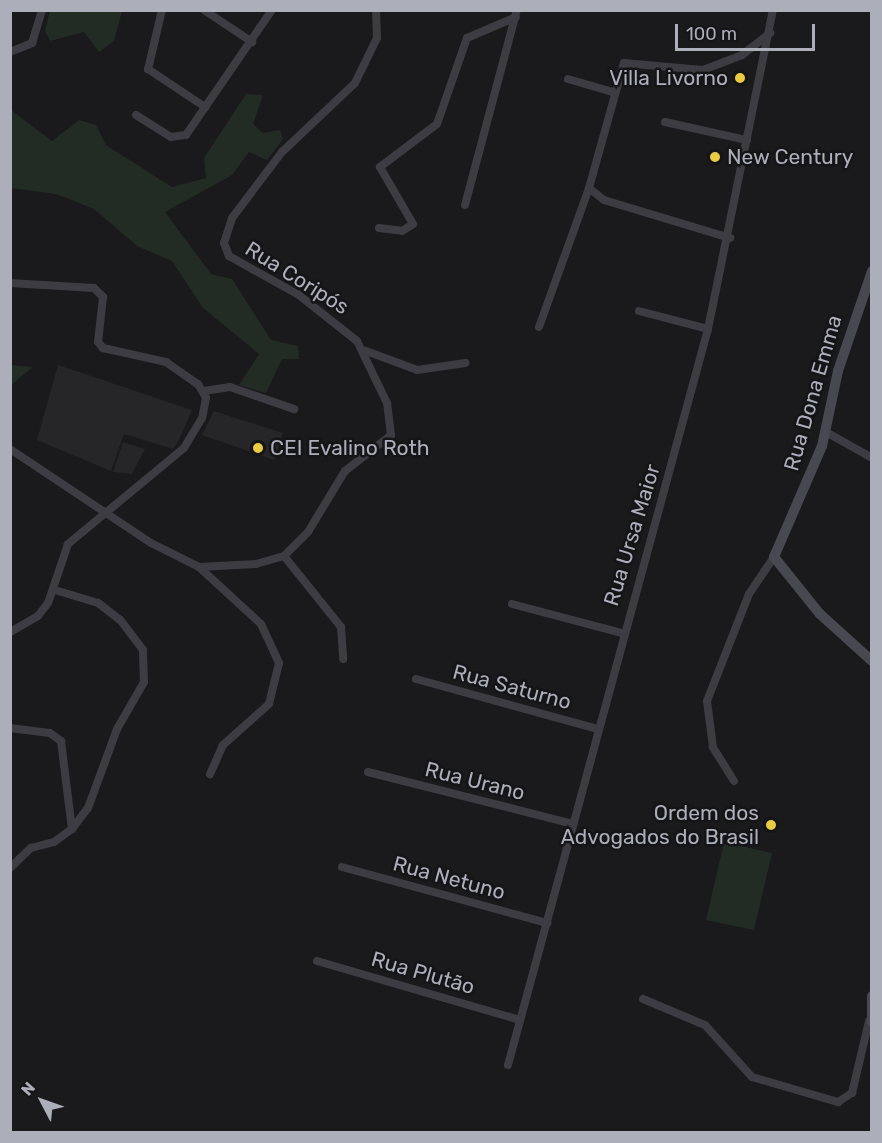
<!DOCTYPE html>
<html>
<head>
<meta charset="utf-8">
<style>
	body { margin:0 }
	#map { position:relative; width:882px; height:1143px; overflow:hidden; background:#1a191b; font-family:Rubik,sans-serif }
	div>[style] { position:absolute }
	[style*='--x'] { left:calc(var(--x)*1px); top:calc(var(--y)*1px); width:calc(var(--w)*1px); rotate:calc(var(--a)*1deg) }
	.built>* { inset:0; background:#262528 }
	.green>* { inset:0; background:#232b25 }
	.street>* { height:8px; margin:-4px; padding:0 4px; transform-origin:4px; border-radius:4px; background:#3c3c42 }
	.secondary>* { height:10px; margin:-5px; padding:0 5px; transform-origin:5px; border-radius:5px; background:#484950 }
	.dots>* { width:16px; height:16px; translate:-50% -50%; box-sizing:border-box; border:3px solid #151416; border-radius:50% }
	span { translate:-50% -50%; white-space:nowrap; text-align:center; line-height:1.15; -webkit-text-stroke:5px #151416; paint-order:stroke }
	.poi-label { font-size:21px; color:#acaeba }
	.right { translate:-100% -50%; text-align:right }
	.left { translate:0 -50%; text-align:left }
	.street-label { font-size:21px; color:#acaeba }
	.frame { position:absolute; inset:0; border:12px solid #acaeba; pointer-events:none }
	.north { position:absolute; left:12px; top:1071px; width:60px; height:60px; -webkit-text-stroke:4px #151416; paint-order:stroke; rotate:311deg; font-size:16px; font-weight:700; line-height:24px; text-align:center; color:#acaeba }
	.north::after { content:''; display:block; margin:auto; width:21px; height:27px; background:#acaeba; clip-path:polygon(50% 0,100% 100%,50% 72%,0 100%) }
	.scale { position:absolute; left:675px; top:24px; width:140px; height:27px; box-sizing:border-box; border:3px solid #acaeba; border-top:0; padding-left:8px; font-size:18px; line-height:21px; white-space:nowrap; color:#acaeba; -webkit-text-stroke:4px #151416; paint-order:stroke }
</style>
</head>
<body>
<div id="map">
	<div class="built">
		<i style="clip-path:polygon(58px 365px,192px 410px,179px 440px,173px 449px,124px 434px,111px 471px,37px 440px)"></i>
		<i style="clip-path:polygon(214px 411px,283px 433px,274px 460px,202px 435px)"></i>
		<i style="clip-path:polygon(123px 442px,145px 449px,132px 474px,113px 472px)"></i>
	</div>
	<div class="green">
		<i style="clip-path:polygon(50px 10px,122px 10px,122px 11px,114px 41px,99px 52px,84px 32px,50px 41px,45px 31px)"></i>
		<i style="clip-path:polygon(246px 94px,263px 95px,253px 124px,263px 133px,280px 130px,283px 139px,267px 160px,249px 152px,232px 175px,165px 212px,211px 274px,232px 279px,271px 340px,298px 346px,299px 359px,282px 359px,266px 393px,239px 385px,259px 354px,203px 308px,172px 261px,137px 246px,94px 209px,56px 194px,11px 188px,11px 110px,52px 141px,79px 120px,96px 125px,106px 145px,172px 187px,206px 178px,204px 158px)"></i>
		<i style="clip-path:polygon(11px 365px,33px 367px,11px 385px)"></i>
		<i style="clip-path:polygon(724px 842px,772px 853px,754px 930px,706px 920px)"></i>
	</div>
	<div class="street">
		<i style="--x:162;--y:10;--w:61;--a:103.3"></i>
		<i style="--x:148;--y:69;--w:69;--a:33.7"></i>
		<i style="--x:204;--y:10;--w:58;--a:33.7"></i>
		<i style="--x:10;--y:52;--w:24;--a:-22"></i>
		<i style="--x:32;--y:43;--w:34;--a:-73"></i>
		<i style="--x:568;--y:79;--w:47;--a:16.1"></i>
		<i style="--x:136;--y:115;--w:41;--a:32.2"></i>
		<i style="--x:171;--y:137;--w:15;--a:-8"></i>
		<i style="--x:186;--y:135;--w:152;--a:-55.5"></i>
		<i style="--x:665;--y:122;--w:84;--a:12.4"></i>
		<i style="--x:589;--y:188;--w:19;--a:39"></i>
		<i style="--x:604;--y:200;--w:132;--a:16.8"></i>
		<i style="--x:465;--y:205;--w:202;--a:-75.1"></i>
		<i style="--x:379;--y:228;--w:23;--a:7"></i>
		<i style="--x:402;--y:231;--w:13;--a:-32"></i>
		<i style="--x:413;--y:224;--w:66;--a:-120.1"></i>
		<i style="--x:380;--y:167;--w:71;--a:-37"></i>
		<i style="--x:437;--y:124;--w:91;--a:-70.8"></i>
		<i style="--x:467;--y:38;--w:53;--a:-23.2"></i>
		<i style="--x:10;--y:283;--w:84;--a:3.4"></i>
		<i style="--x:94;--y:288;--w:13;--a:45"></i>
		<i style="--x:103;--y:297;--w:45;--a:96.3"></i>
		<i style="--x:98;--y:342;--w:8;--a:50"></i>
		<i style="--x:103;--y:348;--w:65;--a:12.5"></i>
		<i style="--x:166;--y:362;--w:39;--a:35"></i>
		<i style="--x:198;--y:384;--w:16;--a:60"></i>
		<i style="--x:206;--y:398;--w:20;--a:101"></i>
		<i style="--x:202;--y:418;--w:35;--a:121"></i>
		<i style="--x:184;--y:448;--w:151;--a:140.4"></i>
		<i style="--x:68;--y:544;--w:62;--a:108.7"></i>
		<i style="--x:48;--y:603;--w:16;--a:128"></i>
		<i style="--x:38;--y:616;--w:32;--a:150"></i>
		<i style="--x:639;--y:311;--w:71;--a:14.6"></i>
		<i style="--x:539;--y:327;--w:148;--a:-70.2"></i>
		<i style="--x:589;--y:188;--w:130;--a:-74.4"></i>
		<i style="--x:624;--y:63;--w:79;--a:5.1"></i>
		<i style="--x:703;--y:70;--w:42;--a:-21"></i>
		<i style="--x:742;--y:55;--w:36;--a:-38"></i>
		<i style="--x:366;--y:351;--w:54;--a:20.4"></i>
		<i style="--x:417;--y:370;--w:49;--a:-8.3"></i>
		<i style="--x:204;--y:391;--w:26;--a:-9"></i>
		<i style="--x:230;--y:387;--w:68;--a:19"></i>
		<i style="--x:826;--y:432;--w:53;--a:29.5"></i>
		<i style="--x:10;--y:449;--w:169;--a:33.7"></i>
		<i style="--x:151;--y:543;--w:54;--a:26.6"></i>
		<i style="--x:199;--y:567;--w:57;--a:-3"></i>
		<i style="--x:256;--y:564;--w:29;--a:-16"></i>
		<i style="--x:284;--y:556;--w:34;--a:-45"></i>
		<i style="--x:308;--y:532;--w:71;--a:-58.8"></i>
		<i style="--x:345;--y:471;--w:58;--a:-38"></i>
		<i style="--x:391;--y:435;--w:32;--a:-97"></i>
		<i style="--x:387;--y:403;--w:69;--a:-115.8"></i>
		<i style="--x:357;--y:341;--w:74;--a:-141.6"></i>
		<i style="--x:299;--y:295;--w:80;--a:-150.9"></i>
		<i style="--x:229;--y:256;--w:14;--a:-111"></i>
		<i style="--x:224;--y:243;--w:26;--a:-72"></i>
		<i style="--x:232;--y:218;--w:83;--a:-52.9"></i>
		<i style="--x:282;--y:152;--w:100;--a:-43.4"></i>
		<i style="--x:355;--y:83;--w:50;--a:-63.9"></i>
		<i style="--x:377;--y:38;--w:28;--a:-92"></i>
		<i style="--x:284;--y:556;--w:91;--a:51.2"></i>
		<i style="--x:341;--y:627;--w:32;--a:86"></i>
		<i style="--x:199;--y:567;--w:84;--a:42.6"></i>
		<i style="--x:261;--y:624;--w:43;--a:65.2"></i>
		<i style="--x:279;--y:663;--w:42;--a:103.7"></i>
		<i style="--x:269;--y:704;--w:62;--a:138.3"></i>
		<i style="--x:223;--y:745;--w:32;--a:114"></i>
		<i style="--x:512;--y:604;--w:114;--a:14.8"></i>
		<i style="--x:416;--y:679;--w:189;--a:15.4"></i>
		<i style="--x:10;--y:728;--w:40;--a:7.1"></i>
		<i style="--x:50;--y:733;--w:14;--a:36"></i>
		<i style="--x:61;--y:741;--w:89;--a:82.9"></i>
		<i style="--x:368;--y:772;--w:212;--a:14.2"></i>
		<i style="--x:734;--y:781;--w:40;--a:-122"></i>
		<i style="--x:713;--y:747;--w:46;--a:-97.4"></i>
		<i style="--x:707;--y:701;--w:115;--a:-68.6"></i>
		<i style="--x:749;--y:594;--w:45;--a:-56"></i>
		<i style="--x:342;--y:867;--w:213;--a:15.3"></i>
		<i style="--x:10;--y:868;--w:29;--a:-44"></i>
		<i style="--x:31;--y:848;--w:24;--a:-15"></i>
		<i style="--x:54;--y:842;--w:22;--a:-36"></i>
		<i style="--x:72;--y:829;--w:26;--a:-53"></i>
		<i style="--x:88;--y:808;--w:84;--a:-69.8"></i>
		<i style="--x:117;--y:729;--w:54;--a:-60.1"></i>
		<i style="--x:144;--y:682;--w:32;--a:-92"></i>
		<i style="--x:143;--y:650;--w:38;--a:-127"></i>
		<i style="--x:120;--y:620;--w:28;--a:-142"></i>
		<i style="--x:98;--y:603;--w:45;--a:-163.2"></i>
		<i style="--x:317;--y:961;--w:211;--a:16.2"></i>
		<i style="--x:643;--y:999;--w:67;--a:22.8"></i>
		<i style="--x:705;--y:1025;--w:70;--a:47.9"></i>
		<i style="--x:752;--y:1077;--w:90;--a:16.2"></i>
		<i style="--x:838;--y:1102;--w:17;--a:-33"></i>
		<i style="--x:852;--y:1093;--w:74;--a:-76.7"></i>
		<i style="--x:508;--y:1065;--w:763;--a:-74.8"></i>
		<i style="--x:708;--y:329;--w:326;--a:-78.5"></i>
	</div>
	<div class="secondary">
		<i style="--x:872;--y:271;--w:106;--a:108.8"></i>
		<i style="--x:838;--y:371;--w:77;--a:102"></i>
		<i style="--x:822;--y:446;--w:121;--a:113.4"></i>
		<i style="--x:774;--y:557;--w:73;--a:51.1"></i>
		<i style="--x:820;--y:614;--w:70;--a:42.1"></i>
		<i style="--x:872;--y:996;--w:26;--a:90"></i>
	</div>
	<div class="dots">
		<i style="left:740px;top:78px;background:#e9cc43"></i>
		<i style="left:715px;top:157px;background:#e9cc43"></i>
		<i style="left:258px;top:448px;background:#e9cc43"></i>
		<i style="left:771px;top:825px;background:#e9cc43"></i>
	</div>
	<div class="poi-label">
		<span class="right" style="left:728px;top:78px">Villa Livorno</span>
		<span class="left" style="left:727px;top:157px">New Century</span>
		<span class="left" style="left:270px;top:448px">CEI Evalino Roth</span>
		<span class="right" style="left:759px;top:825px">Ordem dos<br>Advogados do Brasil</span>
	</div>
	<div class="street-label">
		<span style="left:297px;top:278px;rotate:32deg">Rua Coripós</span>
		<span style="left:813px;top:393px;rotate:-74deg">Rua Dona Emma</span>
		<span style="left:632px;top:535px;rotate:-73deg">Rua Ursa Maior</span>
		<span style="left:512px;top:687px;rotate:15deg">Rua Saturno</span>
		<span style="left:475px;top:781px;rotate:14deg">Rua Urano</span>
		<span style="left:449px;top:878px;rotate:15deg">Rua Netuno</span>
		<span style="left:423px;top:973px;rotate:16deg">Rua Plutão</span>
	</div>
	<div class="frame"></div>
	<div class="north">N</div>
	<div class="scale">100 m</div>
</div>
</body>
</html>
